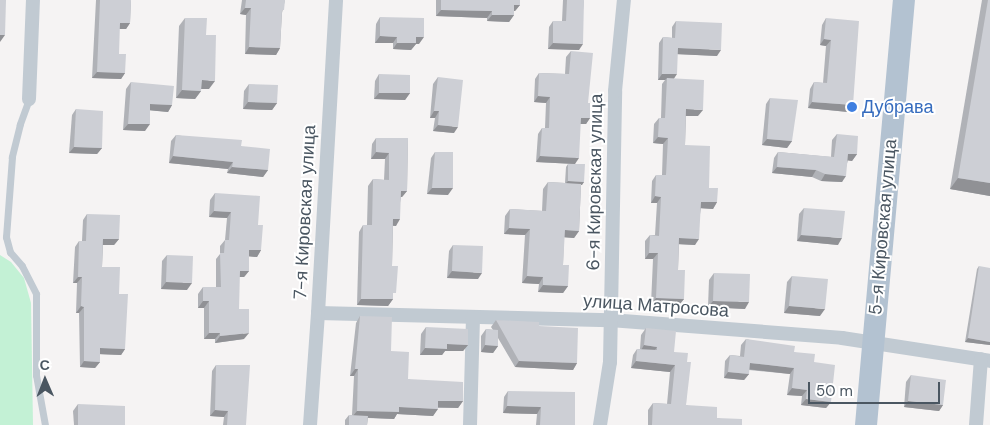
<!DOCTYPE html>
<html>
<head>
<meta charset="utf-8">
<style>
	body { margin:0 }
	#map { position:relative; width:990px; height:425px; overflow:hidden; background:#f5f3f3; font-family:"DM Sans",sans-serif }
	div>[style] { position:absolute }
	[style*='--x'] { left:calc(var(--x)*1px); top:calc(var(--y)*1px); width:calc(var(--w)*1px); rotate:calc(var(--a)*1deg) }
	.green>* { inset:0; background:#c3f1d5 }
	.lane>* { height:7px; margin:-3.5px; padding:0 3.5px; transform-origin:3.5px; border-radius:3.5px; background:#c1cad2 }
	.street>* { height:14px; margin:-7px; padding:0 7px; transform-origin:7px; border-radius:7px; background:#c1cad2 }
	.primary>* { height:22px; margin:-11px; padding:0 11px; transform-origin:11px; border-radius:11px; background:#b3c2d1 }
	.wall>* { inset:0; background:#b0b2b7 }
	.shaded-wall>* { inset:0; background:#909195 }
	.building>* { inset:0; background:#cdcfd5 }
	.dots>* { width:14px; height:14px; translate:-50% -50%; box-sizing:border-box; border:2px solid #fff; border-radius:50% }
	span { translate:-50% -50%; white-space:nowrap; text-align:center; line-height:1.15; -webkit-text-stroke:4px #fff; paint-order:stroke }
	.shop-label { font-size:18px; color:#366cbe }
	.left { translate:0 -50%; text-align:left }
	.street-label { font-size:18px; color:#4a5661 }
	.north { position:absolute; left:20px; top:355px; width:50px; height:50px; -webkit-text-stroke:4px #fff; paint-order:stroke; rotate:359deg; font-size:14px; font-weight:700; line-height:20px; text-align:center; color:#4a5661 }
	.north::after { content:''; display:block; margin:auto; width:18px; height:22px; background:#4a5661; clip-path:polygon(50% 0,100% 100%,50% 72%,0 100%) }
	.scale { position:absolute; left:808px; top:382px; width:132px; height:22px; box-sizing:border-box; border:2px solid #4a5661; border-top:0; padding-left:6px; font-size:15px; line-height:18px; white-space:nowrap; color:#4a5661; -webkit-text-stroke:4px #fff; paint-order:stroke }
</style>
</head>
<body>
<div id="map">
	<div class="green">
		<i style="clip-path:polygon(0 255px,11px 262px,24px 278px,31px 303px,33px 425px,0 425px)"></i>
	</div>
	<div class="lane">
		<i style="--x:29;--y:99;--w:27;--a:110"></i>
		<i style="--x:20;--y:124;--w:34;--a:104"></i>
		<i style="--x:12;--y:157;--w:80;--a:94.3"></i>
		<i style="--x:6;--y:237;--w:16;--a:75"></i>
		<i style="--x:10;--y:252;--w:18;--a:49"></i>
		<i style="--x:22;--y:266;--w:31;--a:63"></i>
		<i style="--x:36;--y:294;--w:81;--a:90"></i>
		<i style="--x:36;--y:375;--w:51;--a:79.8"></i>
	</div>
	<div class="street">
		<i style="--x:29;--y:99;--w:99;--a:-87.7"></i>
		<i style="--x:318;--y:313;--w:292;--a:1.4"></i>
		<i style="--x:610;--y:320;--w:233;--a:4.4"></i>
		<i style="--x:842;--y:338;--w:150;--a:8.8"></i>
		<i style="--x:310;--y:425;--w:112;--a:-85.9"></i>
		<i style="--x:318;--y:313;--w:314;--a:-86.7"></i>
		<i style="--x:470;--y:425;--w:108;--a:-88.4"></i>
		<i style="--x:600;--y:425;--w:64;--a:-81"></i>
		<i style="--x:610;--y:362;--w:271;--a:-88.9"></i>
		<i style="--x:615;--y:91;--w:91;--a:-84.4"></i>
		<i style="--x:976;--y:425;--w:66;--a:-85.7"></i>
	</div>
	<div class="primary">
		<i style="--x:866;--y:425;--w:427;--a:-84.9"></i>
	</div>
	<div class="wall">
		<i style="clip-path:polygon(96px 0,131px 0,130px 23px,126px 29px,119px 29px,119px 54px,125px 73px,121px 79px,92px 78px)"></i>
		<i style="clip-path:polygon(242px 0,285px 0,282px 13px,280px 48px,276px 55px,245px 54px,246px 15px,240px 14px)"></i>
		<i style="clip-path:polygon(436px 0,520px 0,520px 5px,515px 11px,514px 11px,514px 15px,509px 22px,487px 21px,487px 18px,436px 16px)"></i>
		<i style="clip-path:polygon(563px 0,584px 0,579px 50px,548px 49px,549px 27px,553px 21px,562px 21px)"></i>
		<i style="clip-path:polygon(982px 0,990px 0,990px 196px,950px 189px)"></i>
		<i style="clip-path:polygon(380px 17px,419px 44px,416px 44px,411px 50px,393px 49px,393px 43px,375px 43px,376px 24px)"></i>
		<i style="clip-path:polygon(185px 18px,206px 35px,209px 89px,201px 89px,201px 91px,195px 99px,176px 98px,179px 26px)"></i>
		<i style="clip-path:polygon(826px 18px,853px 105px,848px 112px,808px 108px,810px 89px,814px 82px,823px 83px,826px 46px,820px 45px,822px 25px)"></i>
		<i style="clip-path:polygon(676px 21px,717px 56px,677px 54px,674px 79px,698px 116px,686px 116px,685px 145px,717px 202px,713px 209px,701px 208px,695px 245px,679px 244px,678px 270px,684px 299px,679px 305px,651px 304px,653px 259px,645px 259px,645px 241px,650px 235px,655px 235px,657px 203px,651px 203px,652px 181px,656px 175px,662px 175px,663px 144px,653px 143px,654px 124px,659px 118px,661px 118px,662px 84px,665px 80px,658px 80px,659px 43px,663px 37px,672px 38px,672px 27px)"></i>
		<i style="clip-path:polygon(571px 51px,588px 103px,590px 118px,586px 124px,580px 124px,575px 164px,536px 162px,538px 134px,542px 128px,545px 128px,546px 103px,534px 102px,535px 79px,539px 73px,565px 74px,566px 57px)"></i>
		<i style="clip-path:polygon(379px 74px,410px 93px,405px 100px,374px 99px,375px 81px)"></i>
		<i style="clip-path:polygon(438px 77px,454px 133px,433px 131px,435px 118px,430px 118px,433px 84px)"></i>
		<i style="clip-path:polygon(131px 82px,172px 105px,168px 112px,150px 110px,145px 131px,123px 130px,126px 89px)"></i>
		<i style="clip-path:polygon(249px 84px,277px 103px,272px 110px,243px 109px,244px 91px)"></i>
		<i style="clip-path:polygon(770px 98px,792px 141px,787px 148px,762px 145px,766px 104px)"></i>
		<i style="clip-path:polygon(76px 109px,102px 148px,97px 154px,69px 153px,72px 115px)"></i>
		<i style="clip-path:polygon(837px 134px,857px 154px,852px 161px,848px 160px,842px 182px,821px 181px,812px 177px,772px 173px,774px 158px,778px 152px,831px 157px,832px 140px)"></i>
		<i style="clip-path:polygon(176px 135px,241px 146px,268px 170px,263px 177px,227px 173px,228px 169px,169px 163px,171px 141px)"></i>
		<i style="clip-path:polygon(376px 138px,408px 138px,407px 191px,402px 197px,401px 197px,396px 226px,393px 226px,392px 266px,393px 299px,388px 306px,357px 305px,359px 232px,363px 225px,367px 225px,368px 186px,373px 179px,384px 180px,385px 159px,371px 159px,372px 144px)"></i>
		<i style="clip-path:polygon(435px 152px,448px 195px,427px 194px,431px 158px)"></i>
		<i style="clip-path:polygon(568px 164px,584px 182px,581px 185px,579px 231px,574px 238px,564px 237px,563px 265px,568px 286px,563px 293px,538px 292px,539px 284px,522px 283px,525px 235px,504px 234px,505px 216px,510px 209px,542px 211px,543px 189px,548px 182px,565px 183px,566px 167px)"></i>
		<i style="clip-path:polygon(215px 193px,258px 225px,261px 250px,257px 257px,249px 256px,249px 271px,244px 277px,239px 277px,239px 309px,244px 339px,215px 343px,215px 339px,204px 339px,204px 308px,198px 308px,198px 294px,203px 287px,216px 287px,216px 259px,220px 254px,220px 246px,225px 240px,227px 218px,209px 217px,210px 200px)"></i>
		<i style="clip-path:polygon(804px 208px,838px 245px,797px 241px,799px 214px)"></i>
		<i style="clip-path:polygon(87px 214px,119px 239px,114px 245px,103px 245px,102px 267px,119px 294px,125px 349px,121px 355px,100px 354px,100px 362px,95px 368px,80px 367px,79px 313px,76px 313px,77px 283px,73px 283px,75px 247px,79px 241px,82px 241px,83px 220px)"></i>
		<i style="clip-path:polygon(453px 245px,478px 279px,447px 278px,449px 251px)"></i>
		<i style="clip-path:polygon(167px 255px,187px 290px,161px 289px,162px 261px)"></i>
		<i style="clip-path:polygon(979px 266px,990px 345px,965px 342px,977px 269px)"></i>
		<i style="clip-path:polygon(714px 273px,745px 309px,708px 307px,709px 280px)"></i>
		<i style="clip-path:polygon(792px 276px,820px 316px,784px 313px,787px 282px)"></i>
		<i style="clip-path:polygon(360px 316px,391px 351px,408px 379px,463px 401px,458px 408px,438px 408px,433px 416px,397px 414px,394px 419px,368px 418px,367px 425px,345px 425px,345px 420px,349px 415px,352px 415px,354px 376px,350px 376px,356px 323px)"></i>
		<i style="clip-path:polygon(496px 320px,539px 326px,577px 363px,573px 370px,515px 367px,498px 338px,498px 346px,493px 353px,481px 352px,481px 336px,486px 329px,493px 330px,491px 327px)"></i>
		<i style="clip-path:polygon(426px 327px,468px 345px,463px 351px,445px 351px,442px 355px,420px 355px,421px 334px)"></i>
		<i style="clip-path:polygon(646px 328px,674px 352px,687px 362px,686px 405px,717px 418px,742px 425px,648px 425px,648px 410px,653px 403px,667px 404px,670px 372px,631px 368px,633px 355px,637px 349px,640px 349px,641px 335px)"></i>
		<i style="clip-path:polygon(746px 339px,794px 352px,814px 362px,831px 402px,826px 408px,801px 405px,802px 396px,787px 395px,790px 374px,749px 370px,749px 374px,744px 380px,724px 378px,725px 361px,730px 355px,740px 356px,741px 345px)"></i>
		<i style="clip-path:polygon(216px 365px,246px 425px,223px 425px,224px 417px,210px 416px,212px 371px)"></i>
		<i style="clip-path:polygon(911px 375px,943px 405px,939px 411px,904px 407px,906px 382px)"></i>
		<i style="clip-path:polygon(508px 391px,575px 425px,536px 425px,537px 414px,503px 413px,504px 397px)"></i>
		<i style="clip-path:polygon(78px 404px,125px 425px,74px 425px,73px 411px)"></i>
	</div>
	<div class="shaded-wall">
		<i style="clip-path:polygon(514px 5px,520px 5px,515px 11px,509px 11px)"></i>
		<i style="clip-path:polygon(245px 8px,251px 8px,246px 15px,240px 14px)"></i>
		<i style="clip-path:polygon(441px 10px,492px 11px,487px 18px,436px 16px)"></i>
		<i style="clip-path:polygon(492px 15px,514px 15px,509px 22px,487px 21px)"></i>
		<i style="clip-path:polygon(120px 23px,130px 23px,126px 29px,115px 29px)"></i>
		<i style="clip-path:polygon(0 35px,5px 35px,0 42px)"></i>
		<i style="clip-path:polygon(380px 36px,397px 37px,393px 43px,375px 43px)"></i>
		<i style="clip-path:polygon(416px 37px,424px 37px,419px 44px,416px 44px,411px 50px,393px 49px,397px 43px)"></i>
		<i style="clip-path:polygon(824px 39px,831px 40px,826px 46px,820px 45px)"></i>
		<i style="clip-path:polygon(553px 43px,583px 44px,579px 50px,548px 49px)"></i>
		<i style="clip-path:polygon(249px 47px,280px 48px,276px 55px,245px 54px)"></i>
		<i style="clip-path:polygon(678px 48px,721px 50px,717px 56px,674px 54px)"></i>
		<i style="clip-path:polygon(97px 72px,125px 73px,121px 79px,92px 78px)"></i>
		<i style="clip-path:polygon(662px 74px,677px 74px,673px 80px,667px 78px,665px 80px,658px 80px)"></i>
		<i style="clip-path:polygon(202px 80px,215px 81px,209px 89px,196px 89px)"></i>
		<i style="clip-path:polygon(182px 90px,201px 91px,195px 99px,176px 98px)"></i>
		<i style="clip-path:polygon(379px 93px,410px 93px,405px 100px,374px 99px)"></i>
		<i style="clip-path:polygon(538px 96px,550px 97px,546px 103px,534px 102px)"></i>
		<i style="clip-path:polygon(248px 102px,277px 103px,272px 110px,243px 109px)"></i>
		<i style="clip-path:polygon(812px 102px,853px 105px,848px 112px,808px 108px)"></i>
		<i style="clip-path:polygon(150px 104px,172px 105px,168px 112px,146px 110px)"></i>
		<i style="clip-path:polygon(686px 109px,703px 110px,698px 116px,682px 116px)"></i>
		<i style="clip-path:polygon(434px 111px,439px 111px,435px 118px,430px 118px)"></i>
		<i style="clip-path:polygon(581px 118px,590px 118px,586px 124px,576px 124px)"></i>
		<i style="clip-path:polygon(128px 124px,150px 124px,145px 131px,123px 130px)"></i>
		<i style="clip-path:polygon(438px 125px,458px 127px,454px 133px,433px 131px)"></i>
		<i style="clip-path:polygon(658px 137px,668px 138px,663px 144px,653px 143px)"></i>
		<i style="clip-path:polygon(767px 139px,792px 141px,787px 148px,762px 145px)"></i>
		<i style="clip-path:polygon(74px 147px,102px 148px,97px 154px,69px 153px)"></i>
		<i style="clip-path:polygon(376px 152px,389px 153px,385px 159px,371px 159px)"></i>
		<i style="clip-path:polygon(848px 154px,857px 154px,852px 161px,844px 160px)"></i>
		<i style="clip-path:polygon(173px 156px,233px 162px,228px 169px,169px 163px)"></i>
		<i style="clip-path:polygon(540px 156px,579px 158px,575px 164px,536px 162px)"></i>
		<i style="clip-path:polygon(232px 167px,268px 170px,263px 177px,227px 173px)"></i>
		<i style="clip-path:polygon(777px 167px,816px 170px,812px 177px,772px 173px)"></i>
		<i style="clip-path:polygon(825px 174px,846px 176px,842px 182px,821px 181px)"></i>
		<i style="clip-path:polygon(958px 178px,990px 183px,990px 196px,950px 189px)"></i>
		<i style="clip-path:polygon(568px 181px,584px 182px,582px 185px,565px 184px)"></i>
		<i style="clip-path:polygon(432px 188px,453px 188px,448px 195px,427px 194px)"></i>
		<i style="clip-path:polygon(401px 191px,407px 191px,402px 197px,396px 197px)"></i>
		<i style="clip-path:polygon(655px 196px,661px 197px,657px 203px,651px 203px)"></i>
		<i style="clip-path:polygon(701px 202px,717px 202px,713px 209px,697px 208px)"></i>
		<i style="clip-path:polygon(214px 211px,231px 212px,227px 218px,209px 217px)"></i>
		<i style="clip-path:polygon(393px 219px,400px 219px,396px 226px,389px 225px)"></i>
		<i style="clip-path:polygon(509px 228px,530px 229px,525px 235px,504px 234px)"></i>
		<i style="clip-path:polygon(565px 230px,579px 231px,574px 238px,560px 237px)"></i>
		<i style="clip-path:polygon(801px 235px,842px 238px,838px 245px,797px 241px)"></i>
		<i style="clip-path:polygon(679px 238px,699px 239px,695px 245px,675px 244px)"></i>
		<i style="clip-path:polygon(103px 239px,119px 239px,114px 245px,99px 245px)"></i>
		<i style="clip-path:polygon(249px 250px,261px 250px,257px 257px,244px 256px)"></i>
		<i style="clip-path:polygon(649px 253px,658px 253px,653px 259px,645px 259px)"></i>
		<i style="clip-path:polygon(240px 271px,249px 271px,244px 277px,235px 277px)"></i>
		<i style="clip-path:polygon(452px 271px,482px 273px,478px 279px,447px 278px)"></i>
		<i style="clip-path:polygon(527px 276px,543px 277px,539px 284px,522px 283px)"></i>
		<i style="clip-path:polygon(78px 277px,82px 277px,77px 283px,73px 283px)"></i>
		<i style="clip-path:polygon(166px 282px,192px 283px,187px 290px,161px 289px)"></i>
		<i style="clip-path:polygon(543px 285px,568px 286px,563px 293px,538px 292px)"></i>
		<i style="clip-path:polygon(656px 298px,684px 299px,679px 305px,651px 304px)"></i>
		<i style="clip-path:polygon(361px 299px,393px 299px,388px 306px,357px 305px)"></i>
		<i style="clip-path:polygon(203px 301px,209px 301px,204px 308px,198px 308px)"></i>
		<i style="clip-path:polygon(713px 301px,749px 302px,745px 309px,708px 307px)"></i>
		<i style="clip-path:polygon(81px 306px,84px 307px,79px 313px,76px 313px)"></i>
		<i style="clip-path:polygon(789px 306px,825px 309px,820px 316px,784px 313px)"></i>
		<i style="clip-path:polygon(209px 333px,220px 333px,215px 339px,204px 339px)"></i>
		<i style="clip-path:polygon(249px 333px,244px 339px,215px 343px,220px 336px)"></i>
		<i style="clip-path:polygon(968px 338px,990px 342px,990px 345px,965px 342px)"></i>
		<i style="clip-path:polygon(447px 344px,468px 345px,463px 351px,445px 351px,442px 355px,420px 355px,425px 348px)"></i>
		<i style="clip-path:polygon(485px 345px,498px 346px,493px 353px,481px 352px)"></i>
		<i style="clip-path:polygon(644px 345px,657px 347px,653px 353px,640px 352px)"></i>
		<i style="clip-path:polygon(100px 348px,125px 349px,121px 355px,96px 354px)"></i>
		<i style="clip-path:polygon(84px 361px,100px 362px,95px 368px,80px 367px)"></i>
		<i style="clip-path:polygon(519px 361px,577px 363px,573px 370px,515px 367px)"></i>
		<i style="clip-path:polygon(636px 361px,675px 365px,670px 372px,631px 368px)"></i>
		<i style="clip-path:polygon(750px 363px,794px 368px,790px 374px,746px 369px)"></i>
		<i style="clip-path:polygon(355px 369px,358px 369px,354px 376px,350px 376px)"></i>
		<i style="clip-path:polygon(728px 372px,749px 374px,744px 380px,724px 378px)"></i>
		<i style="clip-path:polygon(792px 388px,807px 390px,802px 396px,787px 395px)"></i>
		<i style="clip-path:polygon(806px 399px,831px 402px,826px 408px,801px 405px)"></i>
		<i style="clip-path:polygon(438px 401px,463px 401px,458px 408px,434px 407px)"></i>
		<i style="clip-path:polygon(908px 401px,943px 405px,939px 411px,904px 407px)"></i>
		<i style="clip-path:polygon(507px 406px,541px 407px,537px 414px,503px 413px)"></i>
		<i style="clip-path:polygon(399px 407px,438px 409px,433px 416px,397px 414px,394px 419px,352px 417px,357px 411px)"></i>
		<i style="clip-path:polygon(215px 410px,228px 411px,224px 417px,210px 416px)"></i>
	</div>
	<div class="building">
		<i style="clip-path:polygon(0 0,6px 0,5px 35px,0 35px)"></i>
		<i style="clip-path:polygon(100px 0,131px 0,130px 23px,120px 23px,119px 54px,126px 54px,125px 73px,97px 72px)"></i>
		<i style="clip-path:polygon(246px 0,285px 0,284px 10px,282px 10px,280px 48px,249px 47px,251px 8px,245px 8px)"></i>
		<i style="clip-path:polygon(441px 0,520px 0,520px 5px,514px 5px,514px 15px,492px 15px,492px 11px,441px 10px)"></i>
		<i style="clip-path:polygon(567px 0,584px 0,583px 44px,553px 43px,553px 21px,566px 21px)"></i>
		<i style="clip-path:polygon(988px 0,990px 0,990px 183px,958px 178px)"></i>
		<i style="clip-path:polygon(380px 17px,424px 18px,424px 37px,416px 37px,416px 43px,397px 43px,397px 37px,380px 36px)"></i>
		<i style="clip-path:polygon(185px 18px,207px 18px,206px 35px,216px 35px,215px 81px,202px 80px,201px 91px,182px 90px)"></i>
		<i style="clip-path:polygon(826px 18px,859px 21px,853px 105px,812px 102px,814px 82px,827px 83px,831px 40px,824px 39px)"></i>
		<i style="clip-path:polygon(676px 21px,722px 23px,721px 50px,678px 48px,677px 74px,662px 74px,663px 37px,675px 38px)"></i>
		<i style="clip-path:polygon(571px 51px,593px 53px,588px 103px,590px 103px,590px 118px,581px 118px,579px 158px,540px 156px,542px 128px,549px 128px,550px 97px,538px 96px,539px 73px,569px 74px)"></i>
		<i style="clip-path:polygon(379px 74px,410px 75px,410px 93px,379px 93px)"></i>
		<i style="clip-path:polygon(438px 77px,463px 80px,458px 127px,438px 125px,439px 111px,434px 111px)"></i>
		<i style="clip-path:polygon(667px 78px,704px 80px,703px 110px,686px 109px,685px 145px,710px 146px,709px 188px,718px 188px,717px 202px,701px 202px,699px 239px,679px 238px,678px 270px,685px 270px,684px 299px,656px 298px,658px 253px,649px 253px,650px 235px,659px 236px,661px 197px,655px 196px,656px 175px,666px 175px,668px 138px,658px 137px,659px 118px,665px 118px)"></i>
		<i style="clip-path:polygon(131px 82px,174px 86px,172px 105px,150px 104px,150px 124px,128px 124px)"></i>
		<i style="clip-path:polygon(249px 84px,278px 85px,277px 103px,248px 102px)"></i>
		<i style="clip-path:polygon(770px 98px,798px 100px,792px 141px,767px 139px)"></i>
		<i style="clip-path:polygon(76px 109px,103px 111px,102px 148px,74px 147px)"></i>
		<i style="clip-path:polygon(837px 134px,858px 136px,857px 154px,848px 154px,846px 176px,825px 174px,816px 170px,777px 167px,778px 152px,834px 157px)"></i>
		<i style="clip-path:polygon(176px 135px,242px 140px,241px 146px,270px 149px,268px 170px,232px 167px,233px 162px,173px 156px)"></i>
		<i style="clip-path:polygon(376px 138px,408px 138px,407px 191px,401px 191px,400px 219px,393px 219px,392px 266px,398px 266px,396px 293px,393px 293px,393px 299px,361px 299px,363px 225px,372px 225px,373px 179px,389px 180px,389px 153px,376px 152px)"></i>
		<i style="clip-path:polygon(435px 152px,453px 152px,453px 188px,432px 188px)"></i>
		<i style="clip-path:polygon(568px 164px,585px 164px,584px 182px,568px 181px)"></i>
		<i style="clip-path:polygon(548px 182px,581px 184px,579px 231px,565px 230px,563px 265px,569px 265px,568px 286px,543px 285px,543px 277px,527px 276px,530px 229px,509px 228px,510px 209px,546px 211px)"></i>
		<i style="clip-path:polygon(215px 193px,260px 196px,258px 225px,263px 225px,261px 250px,249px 250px,249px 271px,240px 271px,239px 309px,249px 309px,249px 333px,220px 336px,220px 333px,209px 333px,209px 301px,203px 301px,203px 287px,221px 287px,220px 253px,224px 253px,225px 240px,229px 240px,231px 212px,214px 211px)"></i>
		<i style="clip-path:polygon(804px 208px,845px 211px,842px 238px,801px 235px)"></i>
		<i style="clip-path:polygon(87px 214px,120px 215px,119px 239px,103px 239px,102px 267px,120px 267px,119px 294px,128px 294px,125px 349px,100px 348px,100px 362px,84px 361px,84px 307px,81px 306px,82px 277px,78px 277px,79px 241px,86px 241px)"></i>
		<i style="clip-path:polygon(453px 245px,483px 246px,482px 273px,452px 271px)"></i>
		<i style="clip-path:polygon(167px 255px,193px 256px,192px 283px,166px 282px)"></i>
		<i style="clip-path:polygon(979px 266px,990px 268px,990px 342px,968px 338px)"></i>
		<i style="clip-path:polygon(714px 273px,750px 274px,749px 302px,713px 301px)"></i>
		<i style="clip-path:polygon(792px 276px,828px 279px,825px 309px,789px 306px)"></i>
		<i style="clip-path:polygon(360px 316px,392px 317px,391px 351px,409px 352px,408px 379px,463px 382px,463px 401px,438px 401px,438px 409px,399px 407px,399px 412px,357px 411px,358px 369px,355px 369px)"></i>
		<i style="clip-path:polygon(496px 320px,539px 322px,539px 326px,578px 328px,577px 363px,519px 361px)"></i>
		<i style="clip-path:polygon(426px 327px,468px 329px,468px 345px,447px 344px,447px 349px,425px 348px)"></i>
		<i style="clip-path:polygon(646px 328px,676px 331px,674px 352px,688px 353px,687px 362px,691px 362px,686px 405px,717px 407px,717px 418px,742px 419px,742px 425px,652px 425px,653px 403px,671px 404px,675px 365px,636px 361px,637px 349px,657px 350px,657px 347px,644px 345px)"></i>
		<i style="clip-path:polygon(486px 329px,498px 330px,498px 346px,485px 345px)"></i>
		<i style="clip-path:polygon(746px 339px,795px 346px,794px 352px,815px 354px,814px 362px,835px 365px,831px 402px,806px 399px,807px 390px,792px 388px,794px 368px,750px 363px,749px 374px,728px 372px,730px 355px,744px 357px)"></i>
		<i style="clip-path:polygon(216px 365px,250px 365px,246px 425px,227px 425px,228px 411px,215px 410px)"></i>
		<i style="clip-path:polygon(911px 375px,946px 380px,943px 405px,908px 401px)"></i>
		<i style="clip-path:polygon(508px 391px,575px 392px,575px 425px,540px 425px,541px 407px,507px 406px)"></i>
		<i style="clip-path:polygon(78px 404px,125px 406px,125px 425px,78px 425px)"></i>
		<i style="clip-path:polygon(349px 415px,368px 416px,367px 425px,349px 425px)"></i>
	</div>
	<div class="dots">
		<i style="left:852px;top:107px;background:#3f7fe0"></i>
	</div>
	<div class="shop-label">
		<span class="left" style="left:862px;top:107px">Дубрава</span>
	</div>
	<div class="street-label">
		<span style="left:595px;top:182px;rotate:-89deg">6-я Кировская улица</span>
		<span style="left:305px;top:212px;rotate:-87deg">7-я Кировская улица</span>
		<span style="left:883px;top:227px;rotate:-85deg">5-я Кировская улица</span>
		<span style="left:656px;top:306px;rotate:4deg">улица Матросова</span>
	</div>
	<div class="north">С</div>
	<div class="scale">50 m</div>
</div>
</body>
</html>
